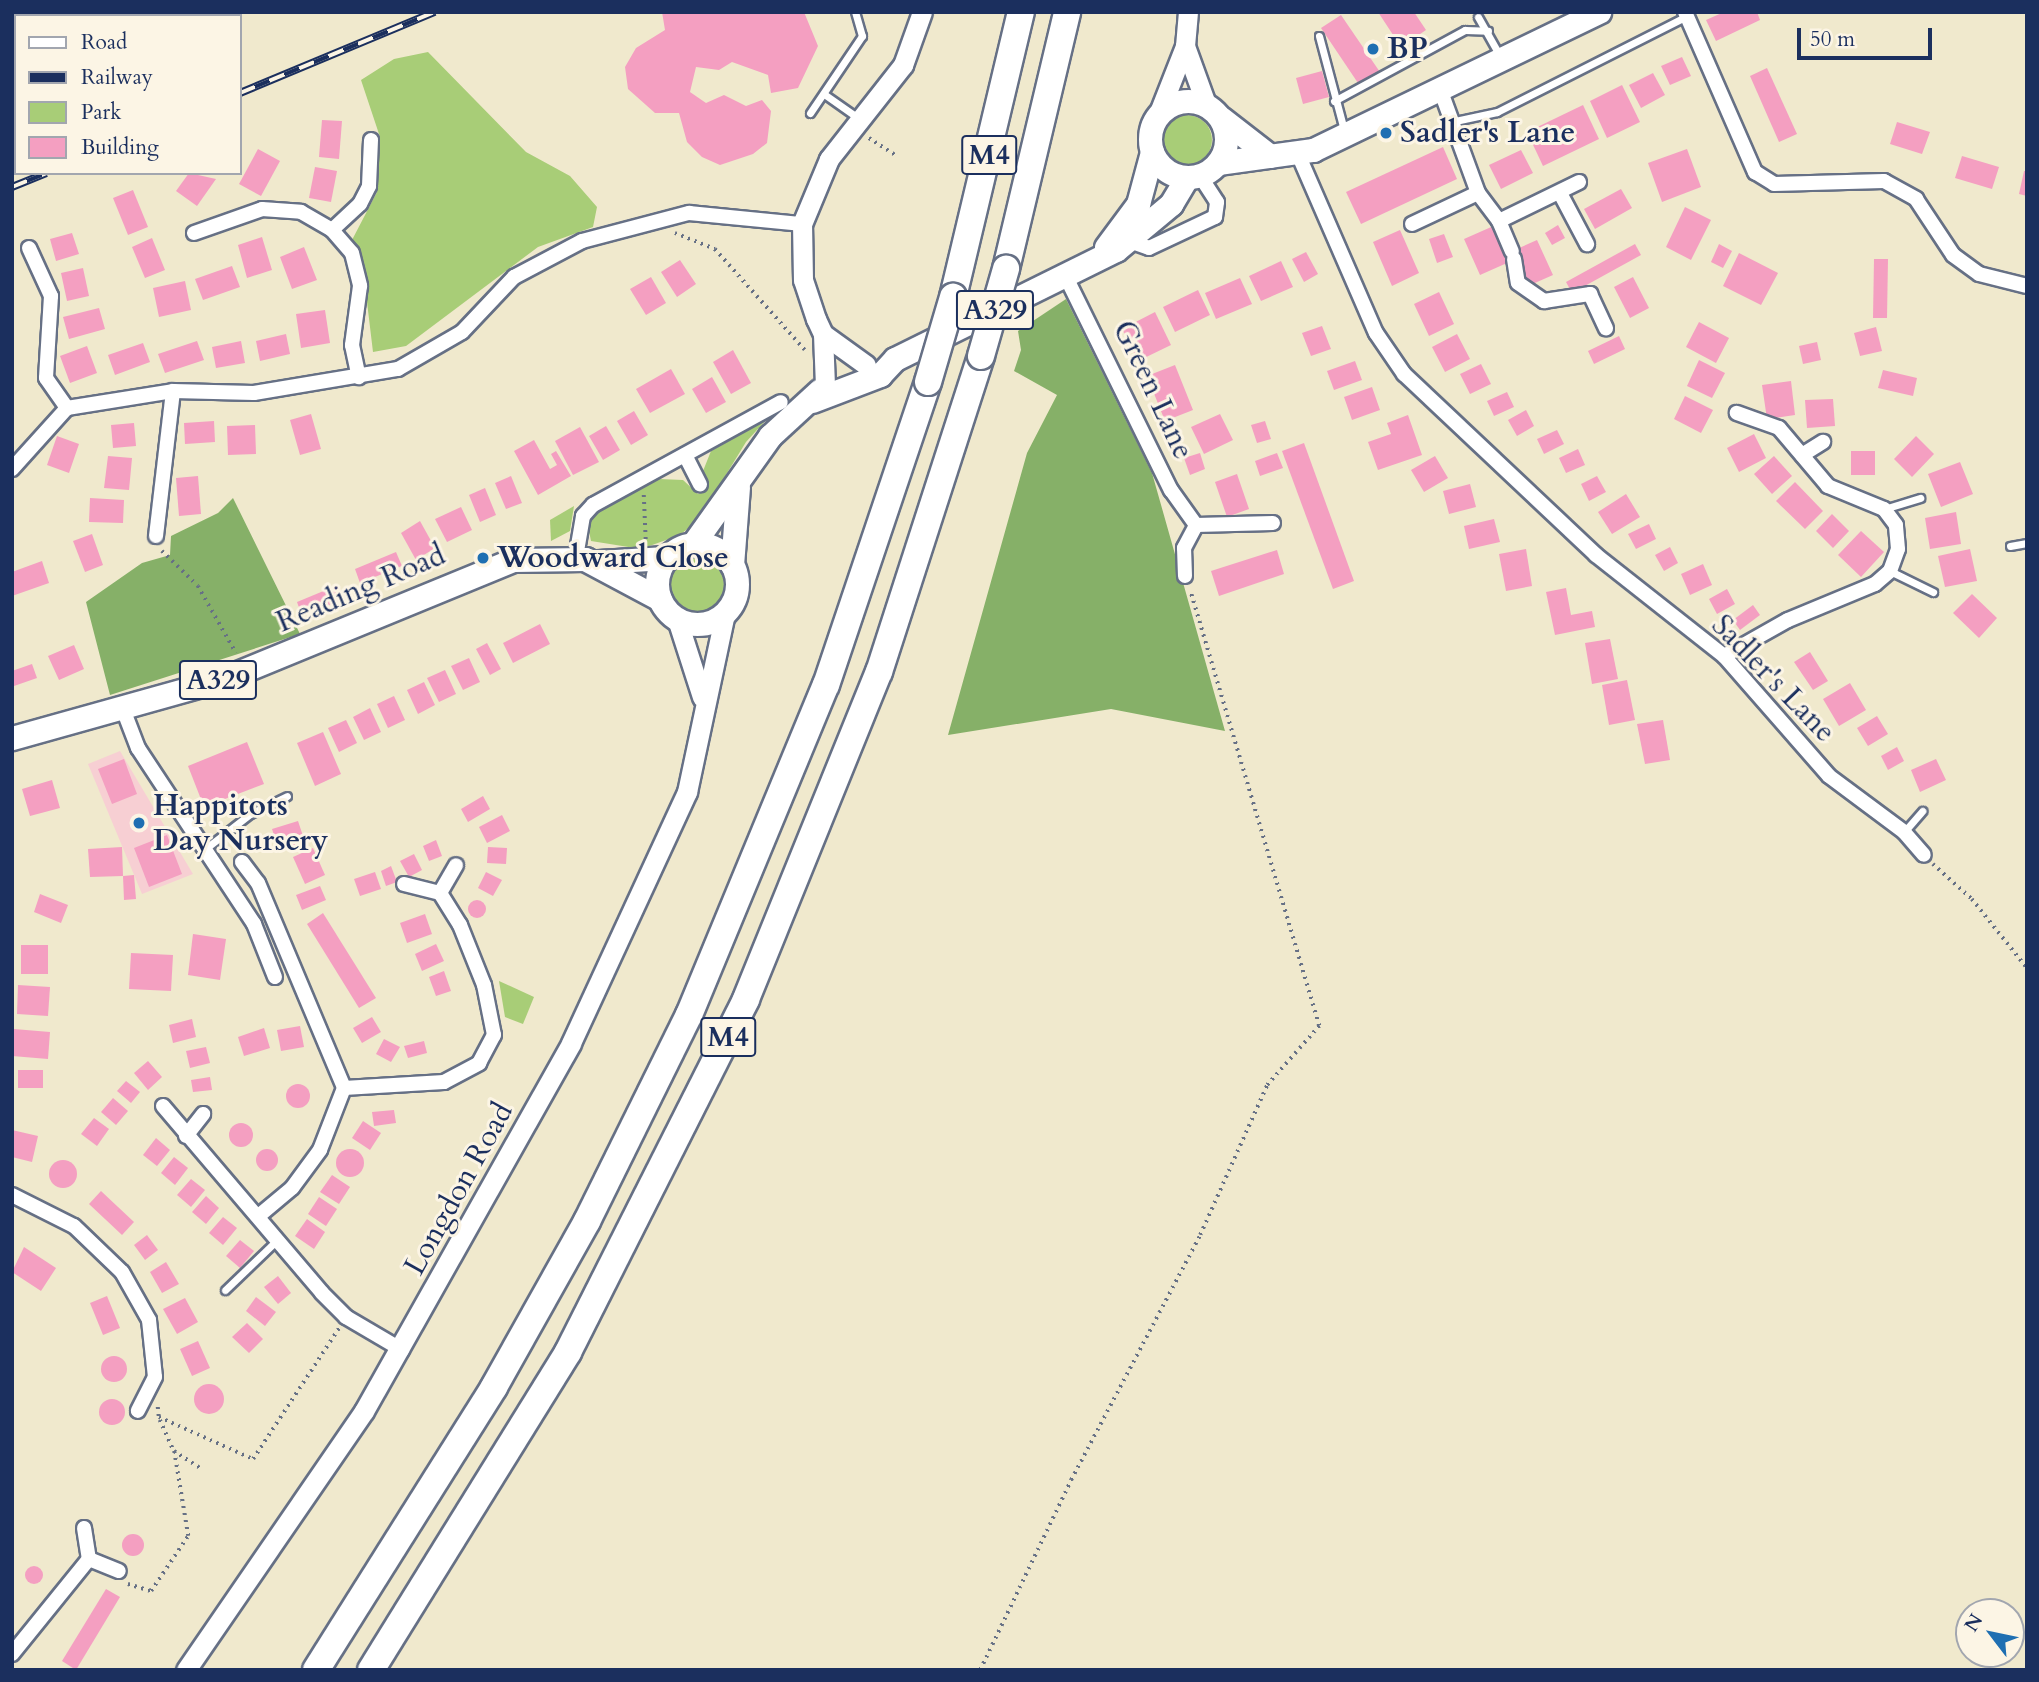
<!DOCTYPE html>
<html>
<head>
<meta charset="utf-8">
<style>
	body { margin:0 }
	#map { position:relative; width:2039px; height:1682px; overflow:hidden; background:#f0e9cd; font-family:Cardo,serif }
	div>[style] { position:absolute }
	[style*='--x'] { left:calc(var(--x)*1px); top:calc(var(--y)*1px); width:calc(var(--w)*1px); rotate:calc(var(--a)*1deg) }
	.built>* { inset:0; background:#f7cfd3 }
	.green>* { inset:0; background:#a8cd77 }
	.round { border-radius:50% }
	.forest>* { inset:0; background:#86b068 }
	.building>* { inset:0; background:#f49fc1 }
	.path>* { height:3.5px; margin-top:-1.75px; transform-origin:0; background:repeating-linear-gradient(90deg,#667085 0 2px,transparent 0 7px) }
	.roads { filter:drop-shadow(2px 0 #667085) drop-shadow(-2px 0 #667085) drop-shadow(0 2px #667085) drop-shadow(0 -2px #667085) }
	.lane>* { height:7px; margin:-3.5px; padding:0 3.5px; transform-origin:3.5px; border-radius:3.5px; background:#fff }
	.street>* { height:14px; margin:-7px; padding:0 7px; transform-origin:7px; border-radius:7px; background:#fff }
	.secondary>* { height:19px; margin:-9.5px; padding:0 9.5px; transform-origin:9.5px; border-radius:9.5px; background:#fff }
	.primary>* { height:23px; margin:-11.5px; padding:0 11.5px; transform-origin:11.5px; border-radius:11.5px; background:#fff }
	.primary>.ring { margin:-11.5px; padding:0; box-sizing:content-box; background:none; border:23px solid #fff; border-radius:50% }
	.highway>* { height:26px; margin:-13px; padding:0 13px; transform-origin:13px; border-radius:13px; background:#fff }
	.rail>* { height:8px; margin-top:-4px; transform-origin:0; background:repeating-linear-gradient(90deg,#fcf5e5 0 16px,#1b2f5e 0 32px); box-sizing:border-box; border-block:2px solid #1b2f5e }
	.bridges { filter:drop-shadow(2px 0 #667085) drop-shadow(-2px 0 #667085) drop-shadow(0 2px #667085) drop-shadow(0 -2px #667085) }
	.highway-bridge>* { height:26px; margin:-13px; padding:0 13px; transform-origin:13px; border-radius:13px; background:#fff }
	.dots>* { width:19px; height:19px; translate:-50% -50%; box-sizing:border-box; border:4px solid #fcf5e5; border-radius:50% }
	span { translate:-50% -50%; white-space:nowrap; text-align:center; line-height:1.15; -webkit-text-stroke:6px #fcf5e5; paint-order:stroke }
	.shield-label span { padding:2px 5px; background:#fcf5e5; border:2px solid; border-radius:5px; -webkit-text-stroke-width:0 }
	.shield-label { font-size:28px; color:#1b2f5e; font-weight:700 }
	.poi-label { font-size:30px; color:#1b2f5e; font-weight:700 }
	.left { translate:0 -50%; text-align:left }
	.street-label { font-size:30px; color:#1b2f5e }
	.frame { position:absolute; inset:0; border:14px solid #1b2f5e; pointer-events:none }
	.legend { position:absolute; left:14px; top:14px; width:228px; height:161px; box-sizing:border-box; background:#fcf5e5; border:2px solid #a2a6af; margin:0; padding:9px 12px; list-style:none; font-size:21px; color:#1b2f5e }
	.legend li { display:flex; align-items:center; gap:14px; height:35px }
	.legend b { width:35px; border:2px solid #a2a6af }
	.north { position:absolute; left:1955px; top:1598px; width:70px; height:70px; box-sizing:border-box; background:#fcf5e5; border:2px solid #a2a6af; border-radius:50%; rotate:302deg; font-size:19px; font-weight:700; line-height:28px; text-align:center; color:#1b2f5e }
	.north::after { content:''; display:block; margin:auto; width:24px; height:32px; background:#1f6fb2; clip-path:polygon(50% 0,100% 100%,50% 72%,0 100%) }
	.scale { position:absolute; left:1797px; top:28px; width:135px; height:32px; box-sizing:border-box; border:4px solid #1b2f5e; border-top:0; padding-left:9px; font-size:21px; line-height:24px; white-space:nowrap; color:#1b2f5e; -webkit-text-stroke:5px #fcf5e5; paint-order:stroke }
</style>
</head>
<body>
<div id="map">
	<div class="built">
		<i style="clip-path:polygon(120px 751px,193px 874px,142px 894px,88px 764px)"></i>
	</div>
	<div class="green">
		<i style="clip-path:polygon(428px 52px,526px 152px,570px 176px,597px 207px,593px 227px,538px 247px,406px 346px,373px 352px,361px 252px,352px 240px,377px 192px,380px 137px,361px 80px,394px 59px)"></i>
		<i class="round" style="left:1162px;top:115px;width:50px;height:50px"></i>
		<i style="clip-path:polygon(790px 394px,746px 442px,699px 519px,680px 535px,641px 549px,591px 541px,587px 521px,593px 512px,659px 479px,683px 480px,698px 494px,708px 489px,703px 471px,711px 451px,757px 425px)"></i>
		<i style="clip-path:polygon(574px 506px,570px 531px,551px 541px,550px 520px)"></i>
		<i class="round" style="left:670px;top:558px;width:54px;height:54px"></i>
		<i style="clip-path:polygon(499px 981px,534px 997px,523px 1024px,505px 1017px)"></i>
	</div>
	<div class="forest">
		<i style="clip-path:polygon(1066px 299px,1152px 473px,1225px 731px,1111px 709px,948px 735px,1027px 453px,1057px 395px,1014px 371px,1021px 350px,1018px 331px)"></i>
		<i style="clip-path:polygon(233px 498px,300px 634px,110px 695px,86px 602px,142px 563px,170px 555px,171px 536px,218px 513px)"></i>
	</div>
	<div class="building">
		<i style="clip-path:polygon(662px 12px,804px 12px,818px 46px,798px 88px,771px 93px,768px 75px,732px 62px,719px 70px,696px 67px,690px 92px,706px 103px,724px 95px,746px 106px,762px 100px,771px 111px,767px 143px,753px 154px,720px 165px,702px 157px,687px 142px,679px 113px,655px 113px,628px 89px,625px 67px,636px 48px,665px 30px)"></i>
		<i style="clip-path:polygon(1378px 12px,1414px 12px,1426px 30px,1401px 47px)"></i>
		<i style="clip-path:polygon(1724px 12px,1757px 12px,1760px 20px,1716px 41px,1706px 20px)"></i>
		<i style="clip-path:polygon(1341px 15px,1384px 78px,1364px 92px,1321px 28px)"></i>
		<i style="clip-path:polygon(1682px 57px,1691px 76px,1670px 85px,1661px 66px)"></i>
		<i style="clip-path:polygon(1767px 68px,1797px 134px,1779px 142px,1750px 76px)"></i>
		<i style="clip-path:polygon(1322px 71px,1329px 97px,1303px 104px,1296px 78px)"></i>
		<i style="clip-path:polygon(1653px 73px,1665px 95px,1641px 108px,1629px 85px)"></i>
		<i style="clip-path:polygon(1622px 85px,1640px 122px,1607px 138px,1590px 101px)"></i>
		<i style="clip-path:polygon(1583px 105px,1599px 139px,1543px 166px,1527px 132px)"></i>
		<i style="clip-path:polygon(322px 120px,342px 121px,339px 159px,319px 157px)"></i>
		<i style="clip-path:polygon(1897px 122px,1930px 132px,1922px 154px,1890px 144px)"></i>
		<i style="clip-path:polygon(1443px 147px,1457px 179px,1361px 224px,1346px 192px)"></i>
		<i style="clip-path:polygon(258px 149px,280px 161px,261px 196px,239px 184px)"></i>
		<i style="clip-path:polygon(1687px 149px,1701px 187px,1662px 202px,1648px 163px)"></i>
		<i style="clip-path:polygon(1521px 150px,1533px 173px,1501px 189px,1489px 165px)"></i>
		<i style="clip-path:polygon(1962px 156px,1999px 167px,1992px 189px,1955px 178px)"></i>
		<i style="clip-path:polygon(315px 167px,337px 171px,331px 202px,309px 198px)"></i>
		<i style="clip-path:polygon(2024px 171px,2027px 171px,2027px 196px,2019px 194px)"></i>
		<i style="clip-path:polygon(189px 173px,216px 179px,197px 206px,176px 191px)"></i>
		<i style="clip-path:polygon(1621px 189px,1632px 208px,1595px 229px,1584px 209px)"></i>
		<i style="clip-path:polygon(133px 190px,148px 227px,128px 235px,113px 198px)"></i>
		<i style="clip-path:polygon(1685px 207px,1711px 220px,1691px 260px,1666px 247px)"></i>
		<i style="clip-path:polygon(1498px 224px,1510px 252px,1537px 240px,1553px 275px,1528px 286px,1516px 259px,1480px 275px,1464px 239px)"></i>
		<i style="clip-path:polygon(1558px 225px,1565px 238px,1552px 245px,1545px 233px)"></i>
		<i style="clip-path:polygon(1400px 230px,1419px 273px,1392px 286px,1373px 242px)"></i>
		<i style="clip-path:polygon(72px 233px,79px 254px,56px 261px,50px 239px)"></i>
		<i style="clip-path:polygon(1444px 234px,1453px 257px,1437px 263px,1429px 239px)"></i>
		<i style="clip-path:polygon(262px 237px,272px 270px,247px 278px,238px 245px)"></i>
		<i style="clip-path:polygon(152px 238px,165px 270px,145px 278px,132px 247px)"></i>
		<i style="clip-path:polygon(1635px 244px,1641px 255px,1572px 293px,1566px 282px)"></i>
		<i style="clip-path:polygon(1719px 244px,1732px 251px,1723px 268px,1711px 262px)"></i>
		<i style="clip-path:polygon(304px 247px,317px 280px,292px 289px,280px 257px)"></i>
		<i style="clip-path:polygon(1306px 252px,1318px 274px,1304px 282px,1292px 259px)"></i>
		<i style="clip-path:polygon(1739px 253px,1778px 273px,1761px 305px,1723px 286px)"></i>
		<i style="clip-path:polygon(1874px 259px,1888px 259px,1887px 318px,1873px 318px)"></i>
		<i style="clip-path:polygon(680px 260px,696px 284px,677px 297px,661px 272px)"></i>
		<i style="clip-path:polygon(1281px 261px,1293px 287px,1261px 301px,1249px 276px)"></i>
		<i style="clip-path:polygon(232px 266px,240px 287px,203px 300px,195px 279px)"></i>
		<i style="clip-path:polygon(83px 268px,89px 296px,67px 301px,61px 273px)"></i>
		<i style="clip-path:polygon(651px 277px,666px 303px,646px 315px,630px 289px)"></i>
		<i style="clip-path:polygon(1633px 277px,1649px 308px,1630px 318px,1614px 287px)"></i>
		<i style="clip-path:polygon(1240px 278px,1252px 304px,1216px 319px,1205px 293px)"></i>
		<i style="clip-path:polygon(185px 281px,191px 310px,159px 317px,153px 288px)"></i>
		<i style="clip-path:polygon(1198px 290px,1210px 315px,1175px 332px,1163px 307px)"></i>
		<i style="clip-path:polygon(1439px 292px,1454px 324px,1429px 336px,1414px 304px)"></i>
		<i style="clip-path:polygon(99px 308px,105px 329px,69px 339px,63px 317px)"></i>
		<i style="clip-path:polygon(325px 310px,330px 343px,301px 348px,296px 314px)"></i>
		<i style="clip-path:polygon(1155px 312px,1171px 345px,1138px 361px,1122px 329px)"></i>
		<i style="clip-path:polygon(1699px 322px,1729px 338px,1716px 363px,1686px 347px)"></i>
		<i style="clip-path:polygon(1322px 326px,1331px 349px,1311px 356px,1302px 333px)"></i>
		<i style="clip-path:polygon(1876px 327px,1882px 351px,1860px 356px,1854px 333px)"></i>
		<i style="clip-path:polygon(286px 334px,290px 354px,260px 361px,256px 341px)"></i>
		<i style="clip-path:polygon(1457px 334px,1470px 359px,1445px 372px,1432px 347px)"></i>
		<i style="clip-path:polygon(1619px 336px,1625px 349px,1594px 364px,1588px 351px)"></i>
		<i style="clip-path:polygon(197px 341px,204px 360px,165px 373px,158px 354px)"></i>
		<i style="clip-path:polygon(241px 341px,245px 363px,216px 368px,212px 347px)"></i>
		<i style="clip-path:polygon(1817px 342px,1821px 360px,1803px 364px,1799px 346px)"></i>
		<i style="clip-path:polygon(143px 343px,150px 362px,115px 375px,108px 355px)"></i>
		<i style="clip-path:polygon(87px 346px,97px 373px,70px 383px,60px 356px)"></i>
		<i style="clip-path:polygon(733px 350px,751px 383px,731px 394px,713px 362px)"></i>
		<i style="clip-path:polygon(1699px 360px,1725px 373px,1712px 398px,1687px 386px)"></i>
		<i style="clip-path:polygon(1355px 361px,1362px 380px,1334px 390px,1327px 371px)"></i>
		<i style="clip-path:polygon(1481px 364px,1491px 384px,1470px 394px,1460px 374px)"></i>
		<i style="clip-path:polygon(1175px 365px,1193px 410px,1165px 421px,1147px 376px)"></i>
		<i style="clip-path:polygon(671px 369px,685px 394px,650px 413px,636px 389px)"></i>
		<i style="clip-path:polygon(1883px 370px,1917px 378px,1913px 396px,1878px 388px)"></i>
		<i style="clip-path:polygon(712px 377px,726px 402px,706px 413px,692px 389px)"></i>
		<i style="clip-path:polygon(1791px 381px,1795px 415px,1767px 419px,1762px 385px)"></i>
		<i style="clip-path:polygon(1372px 387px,1380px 410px,1352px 420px,1344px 397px)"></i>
		<i style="clip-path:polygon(1507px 392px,1514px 407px,1494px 416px,1487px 401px)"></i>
		<i style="clip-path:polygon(1685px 396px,1713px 410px,1701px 433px,1674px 419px)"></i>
		<i style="clip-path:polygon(1833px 399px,1835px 426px,1807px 428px,1805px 400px)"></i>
		<i style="clip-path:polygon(1526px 410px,1534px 426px,1517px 436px,1508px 420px)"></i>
		<i style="clip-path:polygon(634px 411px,648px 435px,631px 445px,617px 421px)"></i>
		<i style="clip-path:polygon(311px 414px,321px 449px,300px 455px,290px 420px)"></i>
		<i style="clip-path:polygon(1220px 414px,1233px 440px,1204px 454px,1191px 427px)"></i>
		<i style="clip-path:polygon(1408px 415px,1422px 455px,1378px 470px,1368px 442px,1391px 434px,1387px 423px)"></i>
		<i style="clip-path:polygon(214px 421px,215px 442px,185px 444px,184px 423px)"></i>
		<i style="clip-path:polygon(1265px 421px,1271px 439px,1257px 443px,1251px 425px)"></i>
		<i style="clip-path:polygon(134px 423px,136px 446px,113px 448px,111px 425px)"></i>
		<i style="clip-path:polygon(255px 425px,256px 454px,228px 455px,227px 426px)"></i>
		<i style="clip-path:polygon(606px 426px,620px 450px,603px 460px,589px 436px)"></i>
		<i style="clip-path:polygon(580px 427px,599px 462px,573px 475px,555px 441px)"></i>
		<i style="clip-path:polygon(1557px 430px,1564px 444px,1544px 454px,1537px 439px)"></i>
		<i style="clip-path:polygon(1754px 434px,1766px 458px,1739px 472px,1727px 448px)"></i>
		<i style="clip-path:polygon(57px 436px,79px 444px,69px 473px,47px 465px)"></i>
		<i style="clip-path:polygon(1916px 436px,1934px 454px,1912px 477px,1894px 459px)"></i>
		<i style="clip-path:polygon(534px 440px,550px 469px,557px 465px,551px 454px,556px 451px,571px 476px,538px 495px,514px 451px)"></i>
		<i style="clip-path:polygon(1304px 443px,1354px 581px,1333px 589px,1282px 451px)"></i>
		<i style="clip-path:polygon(1578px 449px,1585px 465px,1566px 473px,1559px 458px)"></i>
		<i style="clip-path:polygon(1851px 451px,1875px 451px,1875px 475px,1851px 475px)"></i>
		<i style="clip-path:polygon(1200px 453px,1205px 469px,1190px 475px,1184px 458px)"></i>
		<i style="clip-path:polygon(1277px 453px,1283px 468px,1260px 476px,1255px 461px)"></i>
		<i style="clip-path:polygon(108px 456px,132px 458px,129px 490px,104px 488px)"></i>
		<i style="clip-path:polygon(1435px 456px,1448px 478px,1424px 492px,1411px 470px)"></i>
		<i style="clip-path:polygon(1774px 456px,1792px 476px,1772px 494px,1754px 474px)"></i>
		<i style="clip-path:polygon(1960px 462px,1973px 494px,1941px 507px,1928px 474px)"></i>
		<i style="clip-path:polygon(1237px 474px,1249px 509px,1227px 517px,1215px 482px)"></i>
		<i style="clip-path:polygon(198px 476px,201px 514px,179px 516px,176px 478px)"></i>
		<i style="clip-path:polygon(511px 476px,522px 503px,506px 509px,495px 483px)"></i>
		<i style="clip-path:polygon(1597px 476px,1606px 492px,1589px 501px,1581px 484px)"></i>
		<i style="clip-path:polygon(1795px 482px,1823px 511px,1805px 529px,1776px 501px)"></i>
		<i style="clip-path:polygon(1470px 484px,1476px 507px,1449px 514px,1443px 491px)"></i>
		<i style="clip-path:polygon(485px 488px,496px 515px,480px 522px,469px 495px)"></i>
		<i style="clip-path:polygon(1626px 494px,1640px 517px,1612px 534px,1598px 512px)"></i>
		<i style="clip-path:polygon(90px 498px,124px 500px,123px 523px,89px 522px)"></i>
		<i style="clip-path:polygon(461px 507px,472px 530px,447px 542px,435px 519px)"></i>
		<i style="clip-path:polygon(1956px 512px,1961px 544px,1930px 549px,1925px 518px)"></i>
		<i style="clip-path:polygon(1832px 514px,1849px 531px,1833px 548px,1816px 531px)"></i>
		<i style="clip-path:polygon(1494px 519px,1500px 542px,1469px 549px,1464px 526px)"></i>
		<i style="clip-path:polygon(420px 521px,435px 548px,416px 560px,401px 533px)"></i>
		<i style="clip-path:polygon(1649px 524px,1656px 539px,1636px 549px,1628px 534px)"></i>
		<i style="clip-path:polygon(1861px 531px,1884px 552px,1861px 577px,1838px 555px)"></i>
		<i style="clip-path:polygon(92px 534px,103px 565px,85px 572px,73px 541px)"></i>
		<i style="clip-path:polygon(1670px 547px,1678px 563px,1664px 571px,1655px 555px)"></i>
		<i style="clip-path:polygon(1526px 549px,1532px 586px,1506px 591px,1499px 554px)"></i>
		<i style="clip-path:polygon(1970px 549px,1977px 581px,1945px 587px,1938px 556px)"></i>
		<i style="clip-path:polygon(1277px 550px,1284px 574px,1219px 596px,1211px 571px)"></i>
		<i style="clip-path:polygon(396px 552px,402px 566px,360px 583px,355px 569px)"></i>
		<i style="clip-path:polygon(42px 561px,49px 583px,12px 596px,12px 572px)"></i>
		<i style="clip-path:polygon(1703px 564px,1712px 585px,1690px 595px,1681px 574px)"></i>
		<i style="clip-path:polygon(338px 585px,344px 599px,302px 616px,297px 602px)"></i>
		<i style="clip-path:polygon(1566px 588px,1571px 615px,1592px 611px,1595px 627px,1555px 635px,1546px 592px)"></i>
		<i style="clip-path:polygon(1727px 589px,1735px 604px,1717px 614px,1709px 599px)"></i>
		<i style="clip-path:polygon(1972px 594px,1997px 618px,1979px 638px,1953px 613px)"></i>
		<i style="clip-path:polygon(1753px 605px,1760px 615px,1740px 630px,1733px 620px)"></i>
		<i style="clip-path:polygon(540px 624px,550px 644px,513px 663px,503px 643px)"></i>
		<i style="clip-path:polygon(1610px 639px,1618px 679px,1592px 684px,1585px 643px)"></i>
		<i style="clip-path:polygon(487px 643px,501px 669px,490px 675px,476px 649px)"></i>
		<i style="clip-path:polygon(74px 645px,84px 669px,59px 680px,48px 656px)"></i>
		<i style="clip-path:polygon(1810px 652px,1828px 681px,1813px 690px,1794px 662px)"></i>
		<i style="clip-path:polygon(469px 658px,480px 682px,463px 690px,451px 666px)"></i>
		<i style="clip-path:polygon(32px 664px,37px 678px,14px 686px,12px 671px)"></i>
		<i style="clip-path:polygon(445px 670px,456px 694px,439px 702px,427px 678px)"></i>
		<i style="clip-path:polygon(1627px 680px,1635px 720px,1609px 725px,1602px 685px)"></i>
		<i style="clip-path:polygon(424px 682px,435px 705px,418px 714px,407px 690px)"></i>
		<i style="clip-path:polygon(1850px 683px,1866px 710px,1839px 726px,1823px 699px)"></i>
		<i style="clip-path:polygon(394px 696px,405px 720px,388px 728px,377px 704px)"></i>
		<i style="clip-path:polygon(370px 708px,381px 732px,364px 740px,353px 717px)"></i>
		<i style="clip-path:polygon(1877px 716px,1888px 734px,1868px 746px,1857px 728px)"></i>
		<i style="clip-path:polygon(346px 720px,357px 743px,339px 752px,328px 728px)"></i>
		<i style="clip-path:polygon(1663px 720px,1670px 760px,1645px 764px,1637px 724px)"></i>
		<i style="clip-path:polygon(323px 732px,341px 774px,315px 786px,297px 743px)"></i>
		<i style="clip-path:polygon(247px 742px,264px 784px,204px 807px,188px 766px)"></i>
		<i style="clip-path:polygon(1897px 747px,1904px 761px,1888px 770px,1881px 756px)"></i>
		<i style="clip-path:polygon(124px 759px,137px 794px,112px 804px,98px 769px)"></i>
		<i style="clip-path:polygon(1936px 759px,1946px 780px,1920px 792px,1911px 770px)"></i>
		<i style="clip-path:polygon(52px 780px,60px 808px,30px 816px,22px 789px)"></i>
		<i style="clip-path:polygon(483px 796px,490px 809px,468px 822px,461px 809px)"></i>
		<i style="clip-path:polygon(502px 815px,510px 831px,487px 843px,479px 827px)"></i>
		<i style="clip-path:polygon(298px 821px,305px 842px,279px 851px,272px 829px)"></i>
		<i style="clip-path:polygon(167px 835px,182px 874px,149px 887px,134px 848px)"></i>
		<i style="clip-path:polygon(436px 840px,442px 856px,429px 861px,423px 846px)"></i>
		<i style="clip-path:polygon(122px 847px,123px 876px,90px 877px,88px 849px)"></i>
		<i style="clip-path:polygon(488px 847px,507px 848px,506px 864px,487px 863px)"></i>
		<i style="clip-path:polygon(313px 848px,325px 875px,305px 884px,293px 857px)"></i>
		<i style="clip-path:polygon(414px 854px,422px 870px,409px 877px,400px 861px)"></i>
		<i style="clip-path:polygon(391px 866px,397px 882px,386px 886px,381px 871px)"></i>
		<i style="clip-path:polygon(375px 872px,381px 889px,360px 896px,354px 879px)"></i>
		<i style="clip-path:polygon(486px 872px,502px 880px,493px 896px,478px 888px)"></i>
		<i style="clip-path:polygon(134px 875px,136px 899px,124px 900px,123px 876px)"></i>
		<i style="clip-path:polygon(320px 886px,326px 900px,302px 910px,296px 895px)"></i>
		<i style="clip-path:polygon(40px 894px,68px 905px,61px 923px,34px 912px)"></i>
		<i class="round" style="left:468px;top:900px;width:18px;height:18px"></i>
		<i style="clip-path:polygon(323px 913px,376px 998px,359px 1008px,307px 924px)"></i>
		<i style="clip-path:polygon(425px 914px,432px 934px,407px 943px,400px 923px)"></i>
		<i style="clip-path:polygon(193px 934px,226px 939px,220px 980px,188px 975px)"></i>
		<i style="clip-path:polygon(436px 944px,444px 961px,422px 971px,415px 954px)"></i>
		<i style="clip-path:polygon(21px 945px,48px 945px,48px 974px,21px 974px)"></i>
		<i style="clip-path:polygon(131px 953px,173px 955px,171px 991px,129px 989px)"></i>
		<i style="clip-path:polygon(444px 971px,451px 991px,436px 996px,429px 977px)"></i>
		<i style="clip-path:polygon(18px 985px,50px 987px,48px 1016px,17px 1014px)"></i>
		<i style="clip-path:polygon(372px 1017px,381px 1032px,362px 1043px,353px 1028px)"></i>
		<i style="clip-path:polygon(192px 1019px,196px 1037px,173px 1043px,169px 1025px)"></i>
		<i style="clip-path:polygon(300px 1026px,304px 1047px,281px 1051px,277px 1030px)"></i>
		<i style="clip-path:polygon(264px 1028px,270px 1048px,244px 1056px,238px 1037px)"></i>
		<i style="clip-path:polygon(14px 1029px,50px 1032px,48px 1059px,12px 1056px)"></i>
		<i style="clip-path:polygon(384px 1039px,400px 1047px,391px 1062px,376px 1054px)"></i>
		<i style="clip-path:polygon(424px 1041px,427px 1053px,408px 1058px,404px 1046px)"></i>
		<i style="clip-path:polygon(206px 1047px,210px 1063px,190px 1068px,186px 1051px)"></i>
		<i style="clip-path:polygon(148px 1061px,162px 1077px,148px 1090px,134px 1073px)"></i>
		<i style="clip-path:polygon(18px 1070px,43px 1070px,43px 1088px,18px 1088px)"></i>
		<i style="clip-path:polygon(210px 1077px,212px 1090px,193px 1092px,191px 1080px)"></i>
		<i style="clip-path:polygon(126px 1081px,140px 1092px,131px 1103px,117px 1091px)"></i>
		<i class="round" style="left:286px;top:1084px;width:24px;height:24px"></i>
		<i style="clip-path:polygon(113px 1098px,128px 1111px,116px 1125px,101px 1112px)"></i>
		<i style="clip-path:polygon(394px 1110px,396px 1123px,374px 1126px,372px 1112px)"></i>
		<i style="clip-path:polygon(94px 1118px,109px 1129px,97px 1146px,81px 1134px)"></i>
		<i style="clip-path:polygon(363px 1121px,381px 1133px,370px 1150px,352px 1138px)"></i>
		<i class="round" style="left:229px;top:1123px;width:24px;height:24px"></i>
		<i style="clip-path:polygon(12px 1130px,38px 1136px,32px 1162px,12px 1157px)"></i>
		<i style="clip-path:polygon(156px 1138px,170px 1150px,157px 1166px,143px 1155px)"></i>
		<i class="round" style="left:256px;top:1149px;width:22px;height:22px"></i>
		<i class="round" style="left:336px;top:1149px;width:28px;height:28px"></i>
		<i style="clip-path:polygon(174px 1157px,188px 1168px,175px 1185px,161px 1173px)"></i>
		<i class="round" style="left:49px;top:1160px;width:28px;height:28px"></i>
		<i style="clip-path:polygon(332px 1175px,350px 1187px,339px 1204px,320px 1192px)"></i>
		<i style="clip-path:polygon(191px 1179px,205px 1190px,191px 1207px,177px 1195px)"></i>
		<i style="clip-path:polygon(101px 1191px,134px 1222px,122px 1235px,89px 1204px)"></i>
		<i style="clip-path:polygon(206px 1196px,219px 1208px,206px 1224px,192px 1212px)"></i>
		<i style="clip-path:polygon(319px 1197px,337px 1209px,326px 1226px,308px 1214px)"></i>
		<i style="clip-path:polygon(223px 1217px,237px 1228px,223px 1245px,209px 1233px)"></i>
		<i style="clip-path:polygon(307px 1219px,325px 1232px,314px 1249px,295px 1236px)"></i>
		<i style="clip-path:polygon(147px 1235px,158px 1250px,145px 1260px,134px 1245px)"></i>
		<i style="clip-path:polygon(240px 1240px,254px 1251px,240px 1268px,226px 1256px)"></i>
		<i style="clip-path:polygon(24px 1247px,56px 1268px,41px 1291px,12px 1272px)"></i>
		<i style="clip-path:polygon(166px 1262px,179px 1284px,162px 1293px,150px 1272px)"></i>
		<i style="clip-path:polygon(278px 1276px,291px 1293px,278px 1304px,264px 1287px)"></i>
		<i style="clip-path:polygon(107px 1296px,120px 1328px,103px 1335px,90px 1303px)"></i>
		<i style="clip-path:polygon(256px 1297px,276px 1312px,265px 1326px,246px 1311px)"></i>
		<i style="clip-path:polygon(185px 1298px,198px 1322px,177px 1334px,163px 1309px)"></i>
		<i style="clip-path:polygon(247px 1323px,263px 1339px,249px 1353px,232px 1337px)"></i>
		<i style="clip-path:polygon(198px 1341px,210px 1368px,192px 1376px,180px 1349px)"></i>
		<i class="round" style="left:101px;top:1356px;width:26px;height:26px"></i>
		<i class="round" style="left:194px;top:1384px;width:30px;height:30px"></i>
		<i class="round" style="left:99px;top:1399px;width:26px;height:26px"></i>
		<i class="round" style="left:122px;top:1534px;width:22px;height:22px"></i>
		<i class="round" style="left:25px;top:1566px;width:18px;height:18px"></i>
		<i style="clip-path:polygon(106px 1589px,120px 1597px,76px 1670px,62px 1661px)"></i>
	</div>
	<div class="path">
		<i style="--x:869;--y:138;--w:33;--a:33"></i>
		<i style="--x:675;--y:233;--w:43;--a:21.8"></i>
		<i style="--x:715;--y:249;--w:135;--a:48.3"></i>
		<i style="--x:644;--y:495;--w:45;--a:87.5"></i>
		<i style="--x:162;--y:551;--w:50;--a:44.2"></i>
		<i style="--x:198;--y:586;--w:77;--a:60.4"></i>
		<i style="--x:1933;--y:864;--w:52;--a:41.9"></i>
		<i style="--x:1972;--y:899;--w:88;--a:51.4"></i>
		<i style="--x:158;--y:1407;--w:10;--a:84"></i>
		<i style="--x:159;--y:1417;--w:103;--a:24.1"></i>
		<i style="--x:253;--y:1459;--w:157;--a:-56.7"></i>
		<i style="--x:160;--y:1420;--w:34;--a:66"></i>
		<i style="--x:174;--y:1451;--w:31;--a:33"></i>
		<i style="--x:128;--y:1584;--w:24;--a:17"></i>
		<i style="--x:151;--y:1591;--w:66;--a:-56.1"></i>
		<i style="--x:188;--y:1536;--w:86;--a:-99.4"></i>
		<i style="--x:980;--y:1670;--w:211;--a:-64.4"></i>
		<i style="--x:1071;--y:1480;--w:277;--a:-62.2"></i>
		<i style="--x:1200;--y:1235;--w:164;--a:-65.9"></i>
		<i style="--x:1267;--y:1085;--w:79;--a:-48.6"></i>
		<i style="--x:1319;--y:1026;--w:454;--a:-106.5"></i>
	</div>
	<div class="roads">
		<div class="lane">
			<i style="--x:1478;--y:17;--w:45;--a:60.6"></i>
			<i style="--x:1319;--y:36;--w:97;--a:75.1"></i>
			<i style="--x:824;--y:94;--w:42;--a:35.2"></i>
			<i style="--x:1334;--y:101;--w:149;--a:-28.5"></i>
			<i style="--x:1465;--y:30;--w:23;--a:2"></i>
			<i style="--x:810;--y:113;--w:93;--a:-56"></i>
			<i style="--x:862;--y:36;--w:25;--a:-106"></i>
			<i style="--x:1455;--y:121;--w:43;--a:-12.1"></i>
			<i style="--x:1497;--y:112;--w:213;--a:-26.8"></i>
			<i style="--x:1884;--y:509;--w:38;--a:-17"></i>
			<i style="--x:2010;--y:546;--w:17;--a:-10"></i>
			<i style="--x:1890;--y:571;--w:48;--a:26"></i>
			<i style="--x:1904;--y:832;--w:28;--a:-49"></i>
			<i style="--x:205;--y:849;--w:57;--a:-37.9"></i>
			<i style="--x:250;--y:814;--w:41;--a:-25.9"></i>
			<i style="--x:225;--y:1290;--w:72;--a:-43.9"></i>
		</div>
		<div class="street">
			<i style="--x:1685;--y:12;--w:175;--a:66.4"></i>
			<i style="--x:1755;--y:172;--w:22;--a:32"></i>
			<i style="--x:1774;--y:184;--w:110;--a:-1.6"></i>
			<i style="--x:1884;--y:181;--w:37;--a:29"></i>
			<i style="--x:1916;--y:199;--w:67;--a:56.5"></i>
			<i style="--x:1953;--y:255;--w:32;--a:36"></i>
			<i style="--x:1979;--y:274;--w:49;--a:14"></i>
			<i style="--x:1440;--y:89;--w:111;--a:69.9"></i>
			<i style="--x:1478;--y:193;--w:35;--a:53"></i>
			<i style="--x:1499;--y:221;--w:89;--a:-26"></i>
			<i style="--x:1298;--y:154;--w:195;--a:66.5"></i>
			<i style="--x:1376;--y:333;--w:50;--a:55.7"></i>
			<i style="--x:1404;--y:374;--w:264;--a:43.3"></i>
			<i style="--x:1596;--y:555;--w:163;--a:38.3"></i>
			<i style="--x:1724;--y:656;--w:159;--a:48.8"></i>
			<i style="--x:1829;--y:776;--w:94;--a:36.7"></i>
			<i style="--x:1904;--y:832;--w:30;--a:49"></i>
			<i style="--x:1560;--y:193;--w:58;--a:62.1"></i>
			<i style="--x:1499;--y:221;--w:33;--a:67"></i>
			<i style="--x:1412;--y:224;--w:73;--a:-25.2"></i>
			<i style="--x:332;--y:230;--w:38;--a:-43"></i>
			<i style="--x:360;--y:204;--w:20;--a:-63"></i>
			<i style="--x:369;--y:186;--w:46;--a:-87.5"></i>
			<i style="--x:194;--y:233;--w:72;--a:-19.4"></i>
			<i style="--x:262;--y:209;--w:39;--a:4"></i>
			<i style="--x:301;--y:212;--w:36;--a:30"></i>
			<i style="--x:332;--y:230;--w:30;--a:49"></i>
			<i style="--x:352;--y:253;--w:34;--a:76"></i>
			<i style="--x:360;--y:286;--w:60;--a:97.7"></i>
			<i style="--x:352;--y:345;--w:33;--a:78"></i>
			<i style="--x:1129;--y:241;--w:21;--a:19"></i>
			<i style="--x:1149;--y:248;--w:73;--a:-25.2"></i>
			<i style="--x:1215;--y:217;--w:15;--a:-82"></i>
			<i style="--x:1217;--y:202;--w:31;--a:-123"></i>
			<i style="--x:29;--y:248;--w:53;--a:65.4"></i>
			<i style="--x:51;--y:296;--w:82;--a:93.5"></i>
			<i style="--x:46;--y:378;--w:37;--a:55"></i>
			<i style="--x:1514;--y:259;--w:24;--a:81"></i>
			<i style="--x:1518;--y:283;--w:32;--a:35"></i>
			<i style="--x:1544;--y:301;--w:47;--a:-8.7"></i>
			<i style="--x:1590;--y:294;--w:38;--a:65"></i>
			<i style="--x:1065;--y:275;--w:240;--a:63.8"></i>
			<i style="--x:1171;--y:490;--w:43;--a:54.5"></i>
			<i style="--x:685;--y:455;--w:33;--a:63"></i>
			<i style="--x:1802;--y:455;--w:25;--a:-32"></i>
			<i style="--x:12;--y:469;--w:82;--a:-48"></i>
			<i style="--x:67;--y:408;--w:107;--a:-9.1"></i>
			<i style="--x:173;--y:391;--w:81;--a:1.4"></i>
			<i style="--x:254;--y:393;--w:146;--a:-9.5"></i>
			<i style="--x:398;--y:369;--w:74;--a:-30"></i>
			<i style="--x:462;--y:332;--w:76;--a:-46.6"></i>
			<i style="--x:514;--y:277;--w:77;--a:-27.9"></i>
			<i style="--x:582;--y:241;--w:111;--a:-14.7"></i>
			<i style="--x:689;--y:213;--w:114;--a:5.6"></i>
			<i style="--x:1196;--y:525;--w:77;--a:-1.5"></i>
			<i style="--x:156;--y:536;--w:146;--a:-83.3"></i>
			<i style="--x:576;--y:557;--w:42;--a:-80.3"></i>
			<i style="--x:583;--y:516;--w:15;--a:-48"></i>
			<i style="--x:593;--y:505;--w:214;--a:-28.7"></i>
			<i style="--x:1185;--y:576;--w:28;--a:-92"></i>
			<i style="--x:1184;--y:548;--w:26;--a:-62"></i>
			<i style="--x:1724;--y:656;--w:73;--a:-29.4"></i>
			<i style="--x:1788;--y:620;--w:94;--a:-22.5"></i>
			<i style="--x:1875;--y:584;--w:20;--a:-41"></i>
			<i style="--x:1890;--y:571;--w:23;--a:-70"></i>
			<i style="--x:1898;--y:549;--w:24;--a:-95"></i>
			<i style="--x:1896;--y:525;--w:20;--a:-127"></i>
			<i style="--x:1884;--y:509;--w:61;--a:-157.7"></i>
			<i style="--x:1828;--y:486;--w:76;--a:-130.2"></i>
			<i style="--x:1779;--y:428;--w:45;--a:-160.3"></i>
			<i style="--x:123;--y:709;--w:42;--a:69"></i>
			<i style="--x:138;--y:748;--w:211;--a:56.6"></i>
			<i style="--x:254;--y:924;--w:57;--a:68.4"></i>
			<i style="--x:242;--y:862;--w:26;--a:53"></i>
			<i style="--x:258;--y:883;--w:222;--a:67.2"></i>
			<i style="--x:344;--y:1088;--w:66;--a:111.2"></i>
			<i style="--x:320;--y:1150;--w:47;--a:126.4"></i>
			<i style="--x:292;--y:1188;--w:40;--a:140"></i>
			<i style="--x:440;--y:893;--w:32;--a:-60"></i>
			<i style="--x:344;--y:1088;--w:100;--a:-3.4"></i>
			<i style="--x:444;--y:1082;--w:40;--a:-28"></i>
			<i style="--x:479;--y:1063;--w:32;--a:-62"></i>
			<i style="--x:494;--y:1035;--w:51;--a:-101.3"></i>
			<i style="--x:484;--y:985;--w:65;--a:-111.8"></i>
			<i style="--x:460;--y:925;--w:38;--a:-122"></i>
			<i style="--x:440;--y:893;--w:37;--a:-166"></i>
			<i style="--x:163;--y:1106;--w:245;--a:49.6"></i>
			<i style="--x:322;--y:1293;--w:34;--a:45"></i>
			<i style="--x:346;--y:1317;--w:65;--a:30.5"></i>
			<i style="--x:186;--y:1136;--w:28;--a:-52"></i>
			<i style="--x:12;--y:1195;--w:69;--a:26.6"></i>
			<i style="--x:74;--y:1226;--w:66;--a:43.8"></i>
			<i style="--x:122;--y:1272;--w:55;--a:60.6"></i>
			<i style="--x:149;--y:1320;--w:57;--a:84"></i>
			<i style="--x:155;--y:1377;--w:38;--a:117"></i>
			<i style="--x:84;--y:1528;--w:31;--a:81"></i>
			<i style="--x:89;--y:1559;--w:32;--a:22"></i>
			<i style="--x:12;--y:1654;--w:122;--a:-51"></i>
		</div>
		<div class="secondary">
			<i style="--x:1185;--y:46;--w:62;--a:70.1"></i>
			<i style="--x:1158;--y:115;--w:74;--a:-68.6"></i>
			<i style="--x:1185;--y:46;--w:34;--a:-85"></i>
			<i style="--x:823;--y:334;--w:51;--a:87.8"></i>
			<i style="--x:866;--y:365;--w:53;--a:-144.2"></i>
			<i style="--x:823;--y:334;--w:17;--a:-115"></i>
			<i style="--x:816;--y:319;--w:41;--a:-108.4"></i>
			<i style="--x:803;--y:280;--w:56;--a:-91"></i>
			<i style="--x:802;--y:224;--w:70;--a:-67.4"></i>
			<i style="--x:829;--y:159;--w:120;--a:-51.8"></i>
			<i style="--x:903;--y:65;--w:56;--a:-70.3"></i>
			<i style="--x:677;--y:619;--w:82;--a:72.2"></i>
			<i style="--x:186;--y:1670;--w:314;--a:-55.5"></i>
			<i style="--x:364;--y:1411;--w:422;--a:-60.6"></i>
			<i style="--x:571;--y:1043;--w:277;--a:-65.2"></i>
			<i style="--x:687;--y:792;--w:183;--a:-78"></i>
		</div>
		<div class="primary">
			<i class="ring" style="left:1150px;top:101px;width:53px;height:53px"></i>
			<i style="--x:1221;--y:118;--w:62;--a:37.8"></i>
			<i style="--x:1218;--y:163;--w:96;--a:-7.8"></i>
			<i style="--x:1313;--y:150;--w:318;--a:-25.8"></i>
			<i style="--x:1106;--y:247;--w:54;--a:-53.3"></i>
			<i style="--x:1138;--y:204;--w:54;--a:-74.9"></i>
			<i style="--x:812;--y:401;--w:73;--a:-20.9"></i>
			<i style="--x:880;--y:375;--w:22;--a:-47"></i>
			<i style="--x:895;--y:359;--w:246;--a:-26.3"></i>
			<i style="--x:1116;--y:250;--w:72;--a:-39.9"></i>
			<i style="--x:1171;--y:204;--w:31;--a:-59"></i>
			<i style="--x:693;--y:544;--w:133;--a:-54.5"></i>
			<i style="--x:770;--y:436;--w:67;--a:-42.6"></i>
			<i class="ring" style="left:657px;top:544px;width:57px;height:57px"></i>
			<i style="--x:597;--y:562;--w:70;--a:-3.3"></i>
			<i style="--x:732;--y:565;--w:78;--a:-85.6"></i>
			<i style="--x:12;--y:738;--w:219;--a:-15.6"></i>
			<i style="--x:223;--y:679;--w:313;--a:-22.3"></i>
			<i style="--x:513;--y:560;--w:72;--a:-0.8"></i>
			<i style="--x:585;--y:559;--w:85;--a:28.1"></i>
		</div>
		<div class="highway">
			<i style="--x:1006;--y:269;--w:264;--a:-76.6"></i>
			<i style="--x:953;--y:297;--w:293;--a:-76.6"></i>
			<i style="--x:316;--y:1670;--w:334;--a:-57.8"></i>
			<i style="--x:494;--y:1387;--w:190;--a:-60.7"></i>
			<i style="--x:587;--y:1221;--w:230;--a:-63.7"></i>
			<i style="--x:689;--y:1015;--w:357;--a:-67.5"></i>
			<i style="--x:826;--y:685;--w:320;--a:-71.4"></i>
			<i style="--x:371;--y:1670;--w:374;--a:-58.2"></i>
			<i style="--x:568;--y:1352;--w:395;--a:-63.2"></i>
			<i style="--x:746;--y:999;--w:353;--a:-67.9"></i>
			<i style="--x:879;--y:672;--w:332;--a:-72.1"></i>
		</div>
	</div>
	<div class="rail">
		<i style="--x:240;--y:93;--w:211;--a:-22.6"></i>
		<i style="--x:12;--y:187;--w:37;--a:-22"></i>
	</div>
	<div class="bridges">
		<div class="highway-bridge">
			<i style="--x:981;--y:356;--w:91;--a:-74"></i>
			<i style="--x:928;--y:382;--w:89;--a:-73.6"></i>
		</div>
	</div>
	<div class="dots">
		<i style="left:1373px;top:49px;background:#1f6fb2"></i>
		<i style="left:1386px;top:133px;background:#1f6fb2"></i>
		<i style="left:483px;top:558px;background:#1f6fb2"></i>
		<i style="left:139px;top:823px;background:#1f6fb2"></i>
	</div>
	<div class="shield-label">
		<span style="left:989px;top:155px">M4</span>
		<span style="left:995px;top:310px">A329</span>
		<span style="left:218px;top:680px">A329</span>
		<span style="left:728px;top:1037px">M4</span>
	</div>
	<div class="poi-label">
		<span class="left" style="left:1387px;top:49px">BP</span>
		<span class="left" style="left:1400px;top:133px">Sadler's Lane</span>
		<span class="left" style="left:497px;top:558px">Woodward Close</span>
		<span class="left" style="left:153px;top:823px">Happitots<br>Day Nursery</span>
	</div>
	<div class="street-label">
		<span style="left:1153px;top:390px;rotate:65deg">Green Lane</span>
		<span style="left:361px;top:589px;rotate:-23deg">Reading Road</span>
		<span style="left:1773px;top:679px;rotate:46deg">Sadler's Lane</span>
		<span style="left:459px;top:1189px;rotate:-61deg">Longdon Road</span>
	</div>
	<div class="frame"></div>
	<ul class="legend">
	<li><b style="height:9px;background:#fff"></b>Road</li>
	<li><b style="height:9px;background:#1b2f5e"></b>Railway</li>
	<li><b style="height:19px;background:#a8cd77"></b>Park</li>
	<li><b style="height:19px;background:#f49fc1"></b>Building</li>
	</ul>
	<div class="north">N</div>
	<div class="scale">50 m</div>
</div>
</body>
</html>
